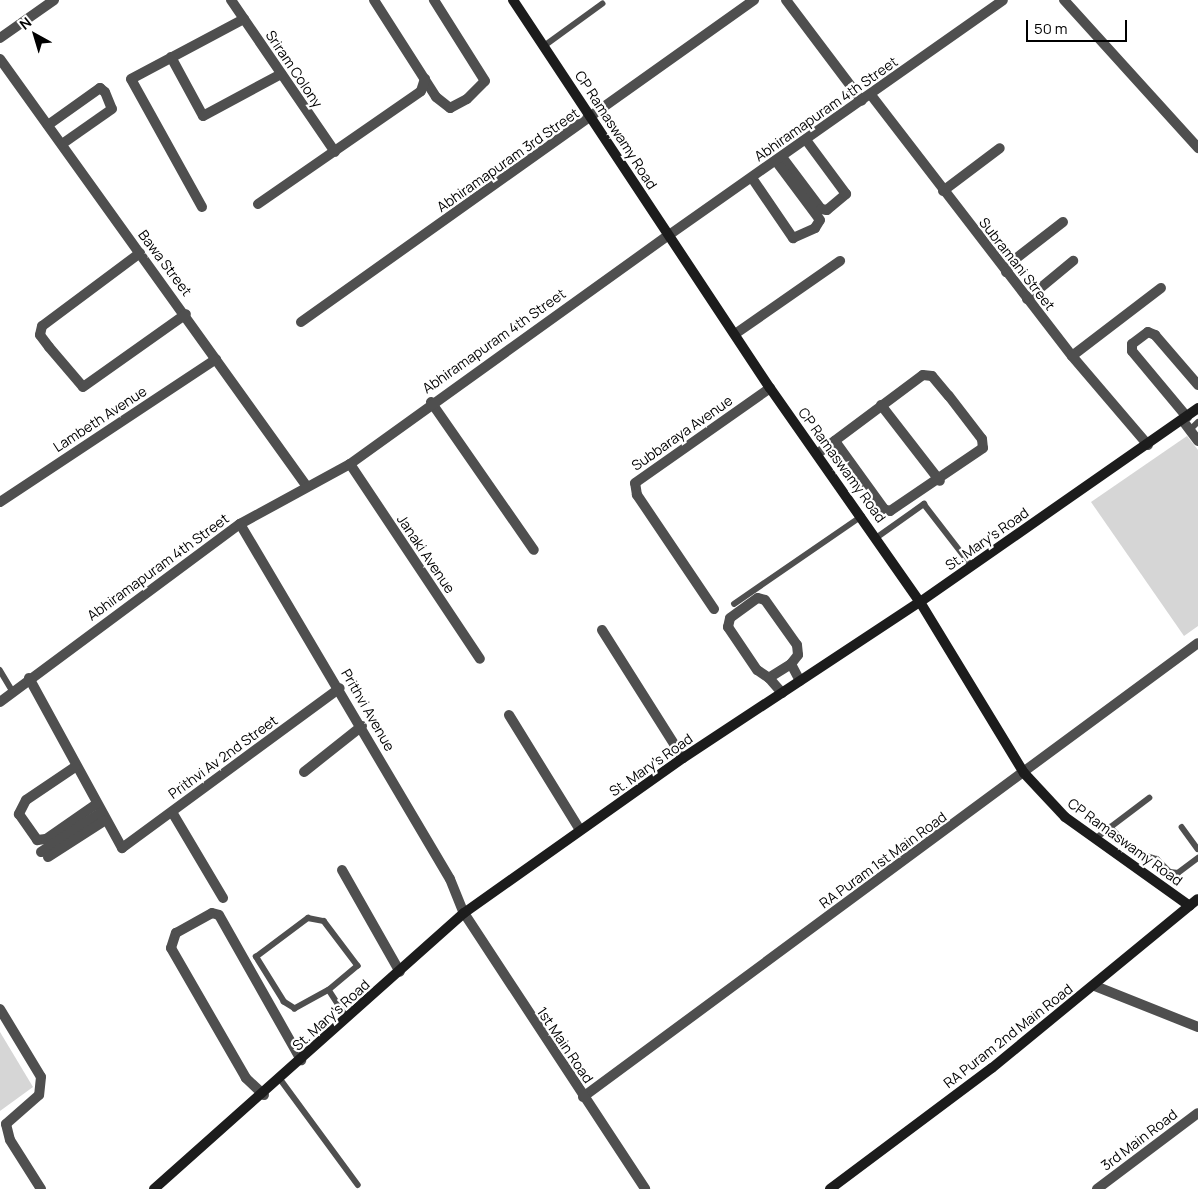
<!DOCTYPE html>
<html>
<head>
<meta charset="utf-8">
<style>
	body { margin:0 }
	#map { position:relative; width:1198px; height:1189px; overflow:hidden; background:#fff; font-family:Manrope,sans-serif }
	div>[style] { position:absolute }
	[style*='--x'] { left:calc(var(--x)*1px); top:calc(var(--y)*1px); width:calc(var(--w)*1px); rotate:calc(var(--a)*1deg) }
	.green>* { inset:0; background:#d6d6d6 }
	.service>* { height:5.5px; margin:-2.75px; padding:0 2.75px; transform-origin:2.75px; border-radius:2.75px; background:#4f4f4f }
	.minor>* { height:10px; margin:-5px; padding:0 5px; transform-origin:5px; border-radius:5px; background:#4f4f4f }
	.tertiary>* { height:10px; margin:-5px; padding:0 5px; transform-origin:5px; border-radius:5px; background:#4f4f4f }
	.secondary>* { height:10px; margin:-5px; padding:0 5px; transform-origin:5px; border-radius:5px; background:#1c1c1c }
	span { translate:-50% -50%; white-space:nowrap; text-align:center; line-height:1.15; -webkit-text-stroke:4.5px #fff; paint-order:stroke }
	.street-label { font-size:14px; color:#000 }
	.north { position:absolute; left:10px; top:10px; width:50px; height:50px; -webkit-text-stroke:4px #fff; paint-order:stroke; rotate:321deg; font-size:14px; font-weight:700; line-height:20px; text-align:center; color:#000 }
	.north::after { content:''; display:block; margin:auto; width:18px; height:22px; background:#000; clip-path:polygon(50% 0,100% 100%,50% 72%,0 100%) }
	.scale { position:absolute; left:1026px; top:20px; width:101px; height:22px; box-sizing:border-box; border:2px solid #000; border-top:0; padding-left:6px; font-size:15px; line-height:18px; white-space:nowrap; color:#000; -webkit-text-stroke:4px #fff; paint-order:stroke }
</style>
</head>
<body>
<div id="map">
	<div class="green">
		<i style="clip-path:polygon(1187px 436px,1198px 450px,1198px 626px,1184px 636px,1091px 502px)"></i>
		<i style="clip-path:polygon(0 1032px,33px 1087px,0 1111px)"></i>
	</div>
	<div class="service">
		<i style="--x:544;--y:46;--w:72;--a:-35.9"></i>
		<i style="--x:1190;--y:430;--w:11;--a:-45"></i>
		<i style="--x:876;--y:538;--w:59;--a:-35.3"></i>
		<i style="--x:924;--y:504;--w:78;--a:52.3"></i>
		<i style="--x:734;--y:604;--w:155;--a:-34.5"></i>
		<i style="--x:0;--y:670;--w:26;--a:59"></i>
		<i style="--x:1110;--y:827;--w:35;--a:45"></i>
		<i style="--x:1135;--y:852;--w:23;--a:18"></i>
		<i style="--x:1157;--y:859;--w:18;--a:45"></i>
		<i style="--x:1170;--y:872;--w:8;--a:7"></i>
		<i style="--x:1178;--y:873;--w:25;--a:-37"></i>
		<i style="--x:1182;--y:827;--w:27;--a:54"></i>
		<i style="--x:1095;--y:839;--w:68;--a:-37.2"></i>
		<i style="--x:308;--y:918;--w:16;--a:11"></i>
		<i style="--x:324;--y:921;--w:56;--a:52.9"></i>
		<i style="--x:358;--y:966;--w:38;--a:140"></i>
		<i style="--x:329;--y:990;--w:39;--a:151"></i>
		<i style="--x:295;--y:1009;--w:13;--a:-148"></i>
		<i style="--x:284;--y:1002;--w:53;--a:-121.9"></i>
		<i style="--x:256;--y:957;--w:65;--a:-36.9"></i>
		<i style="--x:329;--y:990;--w:33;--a:57"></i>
		<i style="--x:281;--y:1080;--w:130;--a:53.7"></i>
	</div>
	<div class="minor">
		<i style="--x:231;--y:0;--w:184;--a:55.6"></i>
		<i style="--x:374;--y:0;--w:115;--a:57.4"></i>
		<i style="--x:436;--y:97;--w:18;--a:38"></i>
		<i style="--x:450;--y:108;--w:19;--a:-28"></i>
		<i style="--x:467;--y:99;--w:25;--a:-45"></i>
		<i style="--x:485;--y:81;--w:96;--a:-122.2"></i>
		<i style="--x:786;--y:0;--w:126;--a:53"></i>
		<i style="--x:1064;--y:0;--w:200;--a:47.8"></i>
		<i style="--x:0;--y:38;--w:66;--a:-35.1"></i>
		<i style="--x:171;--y:57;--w:67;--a:61.5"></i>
		<i style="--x:203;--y:116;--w:89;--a:-28.3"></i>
		<i style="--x:0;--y:59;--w:523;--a:54.33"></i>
		<i style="--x:871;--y:95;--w:329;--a:52.4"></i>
		<i style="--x:1072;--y:356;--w:117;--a:49.5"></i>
		<i style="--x:48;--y:125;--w:64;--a:-35.4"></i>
		<i style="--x:100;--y:88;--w:6;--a:39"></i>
		<i style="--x:105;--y:92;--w:18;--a:68"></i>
		<i style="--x:112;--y:109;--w:61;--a:145"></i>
		<i style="--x:782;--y:157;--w:65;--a:53.1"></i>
		<i style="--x:821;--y:209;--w:6;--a:9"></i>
		<i style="--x:827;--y:210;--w:25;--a:-40"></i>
		<i style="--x:846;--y:194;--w:67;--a:-126.5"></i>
		<i style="--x:752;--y:178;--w:73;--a:55.7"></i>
		<i style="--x:793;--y:238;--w:24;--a:-24"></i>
		<i style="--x:815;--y:228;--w:9;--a:-58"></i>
		<i style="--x:820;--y:220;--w:74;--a:-126.7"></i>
		<i style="--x:943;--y:191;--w:71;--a:-37"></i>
		<i style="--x:258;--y:204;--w:198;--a:-34.7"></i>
		<i style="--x:421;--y:91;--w:13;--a:-72"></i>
		<i style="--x:202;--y:207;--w:146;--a:-119"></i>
		<i style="--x:131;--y:79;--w:128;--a:-28"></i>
		<i style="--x:140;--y:253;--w:122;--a:143.3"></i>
		<i style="--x:42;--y:326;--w:9;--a:103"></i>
		<i style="--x:40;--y:335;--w:15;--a:53"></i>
		<i style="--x:49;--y:347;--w:52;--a:49.6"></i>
		<i style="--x:83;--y:387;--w:126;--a:-35.3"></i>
		<i style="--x:1006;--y:272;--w:14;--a:-56"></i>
		<i style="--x:1014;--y:260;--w:62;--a:-37.8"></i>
		<i style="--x:1027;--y:299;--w:60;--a:-39.6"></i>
		<i style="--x:301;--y:322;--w:556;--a:-35.41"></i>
		<i style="--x:735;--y:334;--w:128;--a:-34.8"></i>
		<i style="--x:1072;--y:356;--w:112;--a:-37.4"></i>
		<i style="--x:431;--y:402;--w:180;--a:55.2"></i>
		<i style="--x:881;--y:405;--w:96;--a:52.2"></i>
		<i style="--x:1187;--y:417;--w:86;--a:-129.8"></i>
		<i style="--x:1132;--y:351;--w:7;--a:-90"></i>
		<i style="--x:1132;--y:344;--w:20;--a:-37"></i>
		<i style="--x:1148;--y:332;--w:8;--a:23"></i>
		<i style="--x:1155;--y:335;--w:66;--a:49.3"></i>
		<i style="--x:1183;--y:421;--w:25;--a:53"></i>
		<i style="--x:817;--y:454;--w:132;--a:-36.7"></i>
		<i style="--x:923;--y:375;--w:9;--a:6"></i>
		<i style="--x:932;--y:376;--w:26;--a:50"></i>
		<i style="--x:949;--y:396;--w:54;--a:52.5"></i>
		<i style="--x:982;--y:439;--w:9;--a:84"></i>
		<i style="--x:983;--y:448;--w:112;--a:145.9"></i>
		<i style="--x:890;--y:511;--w:6;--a:-162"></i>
		<i style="--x:884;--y:509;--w:84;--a:-125.8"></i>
		<i style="--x:350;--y:464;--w:234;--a:56.3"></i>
		<i style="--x:0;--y:502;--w:259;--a:-33.5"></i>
		<i style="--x:240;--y:524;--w:412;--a:59.4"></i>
		<i style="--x:450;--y:879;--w:37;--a:68"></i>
		<i style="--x:758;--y:598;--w:7;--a:16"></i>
		<i style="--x:765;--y:600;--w:55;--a:54.6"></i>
		<i style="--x:797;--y:645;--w:10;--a:84"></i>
		<i style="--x:798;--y:655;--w:11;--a:128"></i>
		<i style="--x:791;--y:664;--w:26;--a:148"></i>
		<i style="--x:769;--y:678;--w:14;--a:-146"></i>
		<i style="--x:757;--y:670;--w:52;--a:-124"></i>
		<i style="--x:728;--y:627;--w:9;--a:-77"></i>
		<i style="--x:730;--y:618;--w:34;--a:-36"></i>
		<i style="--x:714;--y:609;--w:138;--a:-124"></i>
		<i style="--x:637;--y:495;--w:12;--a:-99"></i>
		<i style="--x:635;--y:483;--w:165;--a:-35.1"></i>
		<i style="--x:602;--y:630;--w:151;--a:57.7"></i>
		<i style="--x:791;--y:664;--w:19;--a:62"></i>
		<i style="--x:29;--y:678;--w:194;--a:61.3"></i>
		<i style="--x:122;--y:848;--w:270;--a:-36.3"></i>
		<i style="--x:769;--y:678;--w:20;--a:49"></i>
		<i style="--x:0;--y:702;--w:299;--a:-36.6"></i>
		<i style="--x:240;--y:524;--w:125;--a:-28.6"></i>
		<i style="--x:350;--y:464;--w:393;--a:-35.7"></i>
		<i style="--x:509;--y:715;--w:135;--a:58.3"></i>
		<i style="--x:75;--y:767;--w:59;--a:146"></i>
		<i style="--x:26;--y:800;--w:16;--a:117"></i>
		<i style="--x:19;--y:814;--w:32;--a:55"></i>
		<i style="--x:37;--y:840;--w:9;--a:-6"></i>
		<i style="--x:46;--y:839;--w:60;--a:-34.8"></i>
		<i style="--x:304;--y:772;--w:74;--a:-38.4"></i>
		<i style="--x:172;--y:812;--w:100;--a:59.3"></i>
		<i style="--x:41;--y:852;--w:71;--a:-33.5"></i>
		<i style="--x:48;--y:857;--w:67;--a:-32.7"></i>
		<i style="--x:342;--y:870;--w:117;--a:60.4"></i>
		<i style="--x:1095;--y:986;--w:111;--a:21.7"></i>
		<i style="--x:0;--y:1009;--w:79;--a:58.9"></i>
		<i style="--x:41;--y:1077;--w:18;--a:96"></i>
		<i style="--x:39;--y:1095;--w:44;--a:138.7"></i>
		<i style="--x:6;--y:1124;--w:16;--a:76"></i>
		<i style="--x:10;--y:1140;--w:58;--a:57.7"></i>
		<i style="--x:264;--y:1095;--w:25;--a:-137"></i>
		<i style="--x:246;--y:1078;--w:150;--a:-120"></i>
		<i style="--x:171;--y:948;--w:16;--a:-72"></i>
		<i style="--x:176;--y:933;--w:41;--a:-29.1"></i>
		<i style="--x:212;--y:913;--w:7;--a:16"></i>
		<i style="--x:219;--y:915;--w:167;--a:60.5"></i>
		<i style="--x:583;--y:1097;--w:764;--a:-36.44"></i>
		<i style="--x:1097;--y:1189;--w:126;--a:-37"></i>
	</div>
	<div class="tertiary">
		<i style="--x:669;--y:235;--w:408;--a:-35.1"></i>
		<i style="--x:464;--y:913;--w:330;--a:56.7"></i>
	</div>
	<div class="secondary">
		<i style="--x:513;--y:0;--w:465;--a:56.5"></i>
		<i style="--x:770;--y:388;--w:261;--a:55"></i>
		<i style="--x:920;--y:602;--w:200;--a:58.7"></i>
		<i style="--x:1024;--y:773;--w:60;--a:47"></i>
		<i style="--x:1065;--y:817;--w:153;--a:35.5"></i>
		<i style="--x:154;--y:1189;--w:415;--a:-41.7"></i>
		<i style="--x:464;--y:913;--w:268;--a:-35.3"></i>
		<i style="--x:683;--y:758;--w:284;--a:-33.4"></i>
		<i style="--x:920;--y:602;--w:339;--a:-34.9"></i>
		<i style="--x:830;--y:1189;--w:202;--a:-36.8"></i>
		<i style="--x:992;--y:1068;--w:266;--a:-39.4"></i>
	</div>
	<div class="street-label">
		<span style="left:294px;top:69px;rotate:56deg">Sriram Colony</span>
		<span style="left:826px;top:109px;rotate:-35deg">Abhiramapuram 4th Street</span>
		<span style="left:616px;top:130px;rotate:57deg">CP Ramaswamy Road</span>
		<span style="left:508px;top:160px;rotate:-35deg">Abhiramapuram 3rd Street</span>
		<span style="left:165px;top:263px;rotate:53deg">Bawa Street</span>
		<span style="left:1017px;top:264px;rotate:52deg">Subramani Street</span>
		<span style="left:494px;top:341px;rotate:-35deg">Abhiramapuram 4th Street</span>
		<span style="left:100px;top:419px;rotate:-33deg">Lambeth Avenue</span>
		<span style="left:682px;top:433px;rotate:-35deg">Subbaraya Avenue</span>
		<span style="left:842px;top:465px;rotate:54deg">CP Ramaswamy Road</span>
		<span style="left:987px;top:539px;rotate:-35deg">St. Mary's Road</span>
		<span style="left:426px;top:554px;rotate:56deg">Janaki Avenue</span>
		<span style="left:158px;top:567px;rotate:-36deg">Abhiramapuram 4th Street</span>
		<span style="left:368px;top:710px;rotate:60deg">Prithvi Avenue</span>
		<span style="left:223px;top:757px;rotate:-36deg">Prithvi Av 2nd Street</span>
		<span style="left:651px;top:765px;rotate:-35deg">St. Mary's Road</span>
		<span style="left:1125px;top:842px;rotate:36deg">CP Ramaswamy Road</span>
		<span style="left:883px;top:860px;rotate:-36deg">RA Puram 1st Main Road</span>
		<span style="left:331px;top:1015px;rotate:-42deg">St. Mary's Road</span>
		<span style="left:1008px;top:1036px;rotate:-38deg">RA Puram 2nd Main Road</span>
		<span style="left:565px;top:1045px;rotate:56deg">1st Main Road</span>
		<span style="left:1139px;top:1140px;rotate:-37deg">3rd Main Road</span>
	</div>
	<div class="north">N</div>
	<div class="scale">50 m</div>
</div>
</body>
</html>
